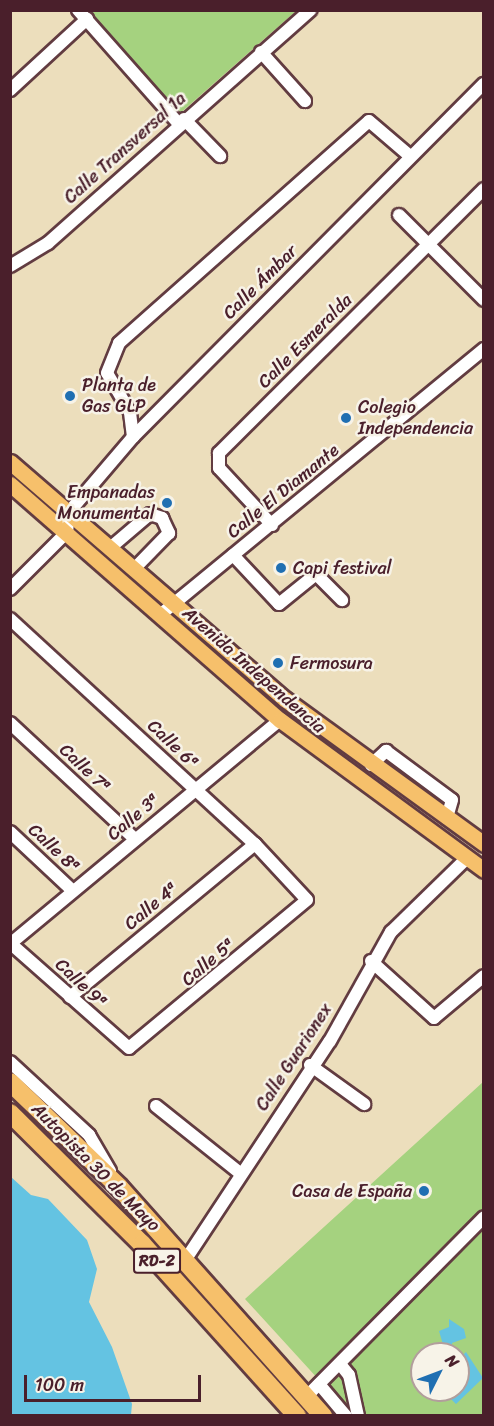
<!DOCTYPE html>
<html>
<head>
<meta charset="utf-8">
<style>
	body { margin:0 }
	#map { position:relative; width:494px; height:1426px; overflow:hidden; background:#ecdebc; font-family:Sriracha,sans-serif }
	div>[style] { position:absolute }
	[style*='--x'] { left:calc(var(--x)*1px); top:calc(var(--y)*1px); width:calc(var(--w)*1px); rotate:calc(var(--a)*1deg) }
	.green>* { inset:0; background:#a5d27f }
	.water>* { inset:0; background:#64c3e2 }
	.roads { filter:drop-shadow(2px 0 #623c41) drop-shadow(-2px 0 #623c41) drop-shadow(0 2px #623c41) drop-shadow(0 -2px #623c41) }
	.minor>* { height:12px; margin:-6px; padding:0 6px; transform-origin:6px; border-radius:6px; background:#fff }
	.major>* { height:15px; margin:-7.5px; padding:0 7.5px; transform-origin:7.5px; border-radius:7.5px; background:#f6c06b }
	.highway>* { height:18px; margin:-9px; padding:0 9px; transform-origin:9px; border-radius:9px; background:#f6c06b }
	.dots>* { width:16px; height:16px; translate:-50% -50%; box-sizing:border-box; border:3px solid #f7f3e8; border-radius:50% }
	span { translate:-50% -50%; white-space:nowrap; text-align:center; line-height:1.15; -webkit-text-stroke:5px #f7f3e8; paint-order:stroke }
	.shield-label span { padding:2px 4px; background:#f7f3e8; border:2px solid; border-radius:4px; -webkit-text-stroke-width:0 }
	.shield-label { font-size:16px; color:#4a1f2b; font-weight:700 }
	.street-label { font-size:18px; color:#4a1f2b }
	.poi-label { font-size:18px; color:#4a1f2b }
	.left { translate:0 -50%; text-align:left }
	.right { translate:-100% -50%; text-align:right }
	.frame { position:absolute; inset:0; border:12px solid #4a1f2b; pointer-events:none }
	.north { position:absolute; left:410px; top:1342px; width:60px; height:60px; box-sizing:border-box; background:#f7f3e8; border:2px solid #b29e9c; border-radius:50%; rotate:48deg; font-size:16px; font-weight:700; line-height:24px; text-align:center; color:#4a1f2b }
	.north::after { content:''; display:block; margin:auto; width:21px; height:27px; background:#1f6fb2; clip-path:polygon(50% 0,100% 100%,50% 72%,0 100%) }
	.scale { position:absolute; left:24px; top:1375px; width:177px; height:27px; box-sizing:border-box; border:3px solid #4a1f2b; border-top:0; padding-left:8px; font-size:18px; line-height:21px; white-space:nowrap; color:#4a1f2b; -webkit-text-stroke:4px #f7f3e8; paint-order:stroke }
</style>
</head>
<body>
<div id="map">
	<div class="green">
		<i style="clip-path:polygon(78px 11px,296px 11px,177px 116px)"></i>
		<i style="clip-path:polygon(evenodd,483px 1082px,483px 1415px,351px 1415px,245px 1299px,483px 1082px,422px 1354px,458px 1354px,458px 1390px,422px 1390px,422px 1354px)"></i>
	</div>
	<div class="water">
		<i style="clip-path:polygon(11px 1177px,31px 1195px,48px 1199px,87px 1240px,97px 1269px,89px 1302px,112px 1347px,132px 1404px,131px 1415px,11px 1415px)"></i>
		<i style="clip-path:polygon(449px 1319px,464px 1329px,466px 1338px,452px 1343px,453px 1354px,433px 1354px,437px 1347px,444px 1348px,439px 1331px,449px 1327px)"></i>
		<i style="clip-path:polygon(466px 1352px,483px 1378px,456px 1404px,442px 1390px,458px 1390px,458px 1360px)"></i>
	</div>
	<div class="roads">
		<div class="minor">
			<i style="--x:78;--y:10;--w:151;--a:48.5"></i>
			<i style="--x:261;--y:52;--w:66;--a:48.1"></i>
			<i style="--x:10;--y:90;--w:105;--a:-42.7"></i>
			<i style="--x:184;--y:119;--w:52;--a:45.8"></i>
			<i style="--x:399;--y:215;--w:120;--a:45"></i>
			<i style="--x:10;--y:266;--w:44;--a:-31.2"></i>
			<i style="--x:48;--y:243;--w:351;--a:-41.6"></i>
			<i style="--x:133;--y:437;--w:25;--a:-97"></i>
			<i style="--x:130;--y:412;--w:45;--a:-120.5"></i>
			<i style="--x:107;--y:373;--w:32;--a:-68"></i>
			<i style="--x:119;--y:343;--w:334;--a:-41.6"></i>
			<i style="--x:369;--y:121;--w:54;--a:40.5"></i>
			<i style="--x:272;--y:525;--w:78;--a:-132.9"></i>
			<i style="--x:219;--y:468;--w:15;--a:-90"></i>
			<i style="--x:219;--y:453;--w:374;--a:-44.9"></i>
			<i style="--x:110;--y:548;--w:52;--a:-40.4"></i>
			<i style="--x:150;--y:514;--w:13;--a:18"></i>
			<i style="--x:162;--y:518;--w:17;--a:65"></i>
			<i style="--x:169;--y:533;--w:50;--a:134.2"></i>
			<i style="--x:233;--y:555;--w:67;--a:46.8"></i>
			<i style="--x:279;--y:604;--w:48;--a:-39"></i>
			<i style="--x:316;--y:574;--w:37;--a:45"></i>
			<i style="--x:10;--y:589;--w:81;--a:-45"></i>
			<i style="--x:67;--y:532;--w:20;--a:-84"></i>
			<i style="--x:69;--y:512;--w:99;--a:-49.5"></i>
			<i style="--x:133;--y:437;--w:498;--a:-45.2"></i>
			<i style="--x:160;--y:615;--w:419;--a:-39.4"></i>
			<i style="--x:10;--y:619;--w:333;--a:42.6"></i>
			<i style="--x:255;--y:844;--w:76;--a:47.1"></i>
			<i style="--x:307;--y:900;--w:231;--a:140.3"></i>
			<i style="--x:129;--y:1048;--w:159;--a:-138.6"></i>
			<i style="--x:10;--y:723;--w:171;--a:42.9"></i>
			<i style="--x:371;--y:765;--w:21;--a:-43"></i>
			<i style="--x:386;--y:751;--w:82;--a:36.6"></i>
			<i style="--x:452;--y:800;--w:19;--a:106"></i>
			<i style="--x:10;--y:832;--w:86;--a:43.1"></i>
			<i style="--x:10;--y:944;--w:351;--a:-39.7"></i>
			<i style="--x:371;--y:961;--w:85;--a:42.1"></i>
			<i style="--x:434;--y:1018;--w:65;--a:-40"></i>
			<i style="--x:70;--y:997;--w:240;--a:-39.6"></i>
			<i style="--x:10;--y:1062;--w:108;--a:42.7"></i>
			<i style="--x:89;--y:1135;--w:42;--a:59.7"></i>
			<i style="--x:310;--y:1065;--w:67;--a:35.8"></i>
			<i style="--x:156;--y:1106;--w:107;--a:38.6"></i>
			<i style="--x:186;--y:1259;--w:261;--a:-56.6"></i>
			<i style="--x:330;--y:1041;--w:125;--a:-60.8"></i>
			<i style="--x:391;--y:932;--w:106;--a:-44.2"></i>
			<i style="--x:340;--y:1364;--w:14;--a:51"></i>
			<i style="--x:349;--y:1375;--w:42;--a:77.6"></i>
			<i style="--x:319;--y:1384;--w:42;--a:49.8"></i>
			<i style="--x:306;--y:1397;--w:253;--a:-45.3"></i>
		</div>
		<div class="major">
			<i style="--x:10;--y:462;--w:364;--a:40.8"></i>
			<i style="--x:286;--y:700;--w:245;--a:36"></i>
			<i style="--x:10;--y:484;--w:359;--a:41.2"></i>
			<i style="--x:280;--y:720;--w:253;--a:36.3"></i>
		</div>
		<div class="highway">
			<i style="--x:10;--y:1082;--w:151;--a:43.9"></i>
			<i style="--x:119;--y:1187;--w:307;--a:48.3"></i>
			<i style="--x:10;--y:1113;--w:186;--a:44.8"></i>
			<i style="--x:142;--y:1244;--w:232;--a:48"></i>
		</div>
	</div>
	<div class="dots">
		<i style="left:70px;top:396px;background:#1f6fb2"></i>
		<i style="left:346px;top:418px;background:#1f6fb2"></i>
		<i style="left:167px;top:503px;background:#1f6fb2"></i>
		<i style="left:281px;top:568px;background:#1f6fb2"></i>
		<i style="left:278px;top:663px;background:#1f6fb2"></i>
		<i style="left:424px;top:1191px;background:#1f6fb2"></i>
	</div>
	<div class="shield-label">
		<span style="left:157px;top:1261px">RD-2</span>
	</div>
	<div class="street-label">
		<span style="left:125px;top:148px;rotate:-42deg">Calle Transversal 1a</span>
		<span style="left:260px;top:282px;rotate:-45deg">Calle Ámbar</span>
		<span style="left:305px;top:341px;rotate:-45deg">Calle Esmeralda</span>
		<span style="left:283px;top:491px;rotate:-39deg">Calle El Diamante</span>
		<span style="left:254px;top:670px;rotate:41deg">Avenida Independencia</span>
		<span style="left:173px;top:744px;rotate:43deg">Calle 6ª</span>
		<span style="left:85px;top:768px;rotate:43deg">Calle 7ª</span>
		<span style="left:133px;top:817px;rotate:-40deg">Calle 3ª</span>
		<span style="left:54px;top:848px;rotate:43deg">Calle 8ª</span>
		<span style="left:151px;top:906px;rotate:-40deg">Calle 4ª</span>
		<span style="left:208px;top:962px;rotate:-40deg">Calle 5ª</span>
		<span style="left:81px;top:983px;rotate:43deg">Calle 9ª</span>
		<span style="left:294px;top:1057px;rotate:-57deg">Calle Guarionex</span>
		<span style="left:96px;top:1167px;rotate:45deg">Autopista 30 de Mayo</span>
	</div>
	<div class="poi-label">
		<span class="left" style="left:82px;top:396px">Planta de<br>Gas GLP</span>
		<span class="left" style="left:358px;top:418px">Colegio<br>Independencia</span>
		<span class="right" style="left:155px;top:503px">Empanadas<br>Monumental</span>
		<span class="left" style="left:293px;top:568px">Capi festival</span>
		<span class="left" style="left:290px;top:663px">Fermosura</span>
		<span class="right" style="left:412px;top:1191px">Casa de España</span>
	</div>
	<div class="frame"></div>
	<div class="north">N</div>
	<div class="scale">100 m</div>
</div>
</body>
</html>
